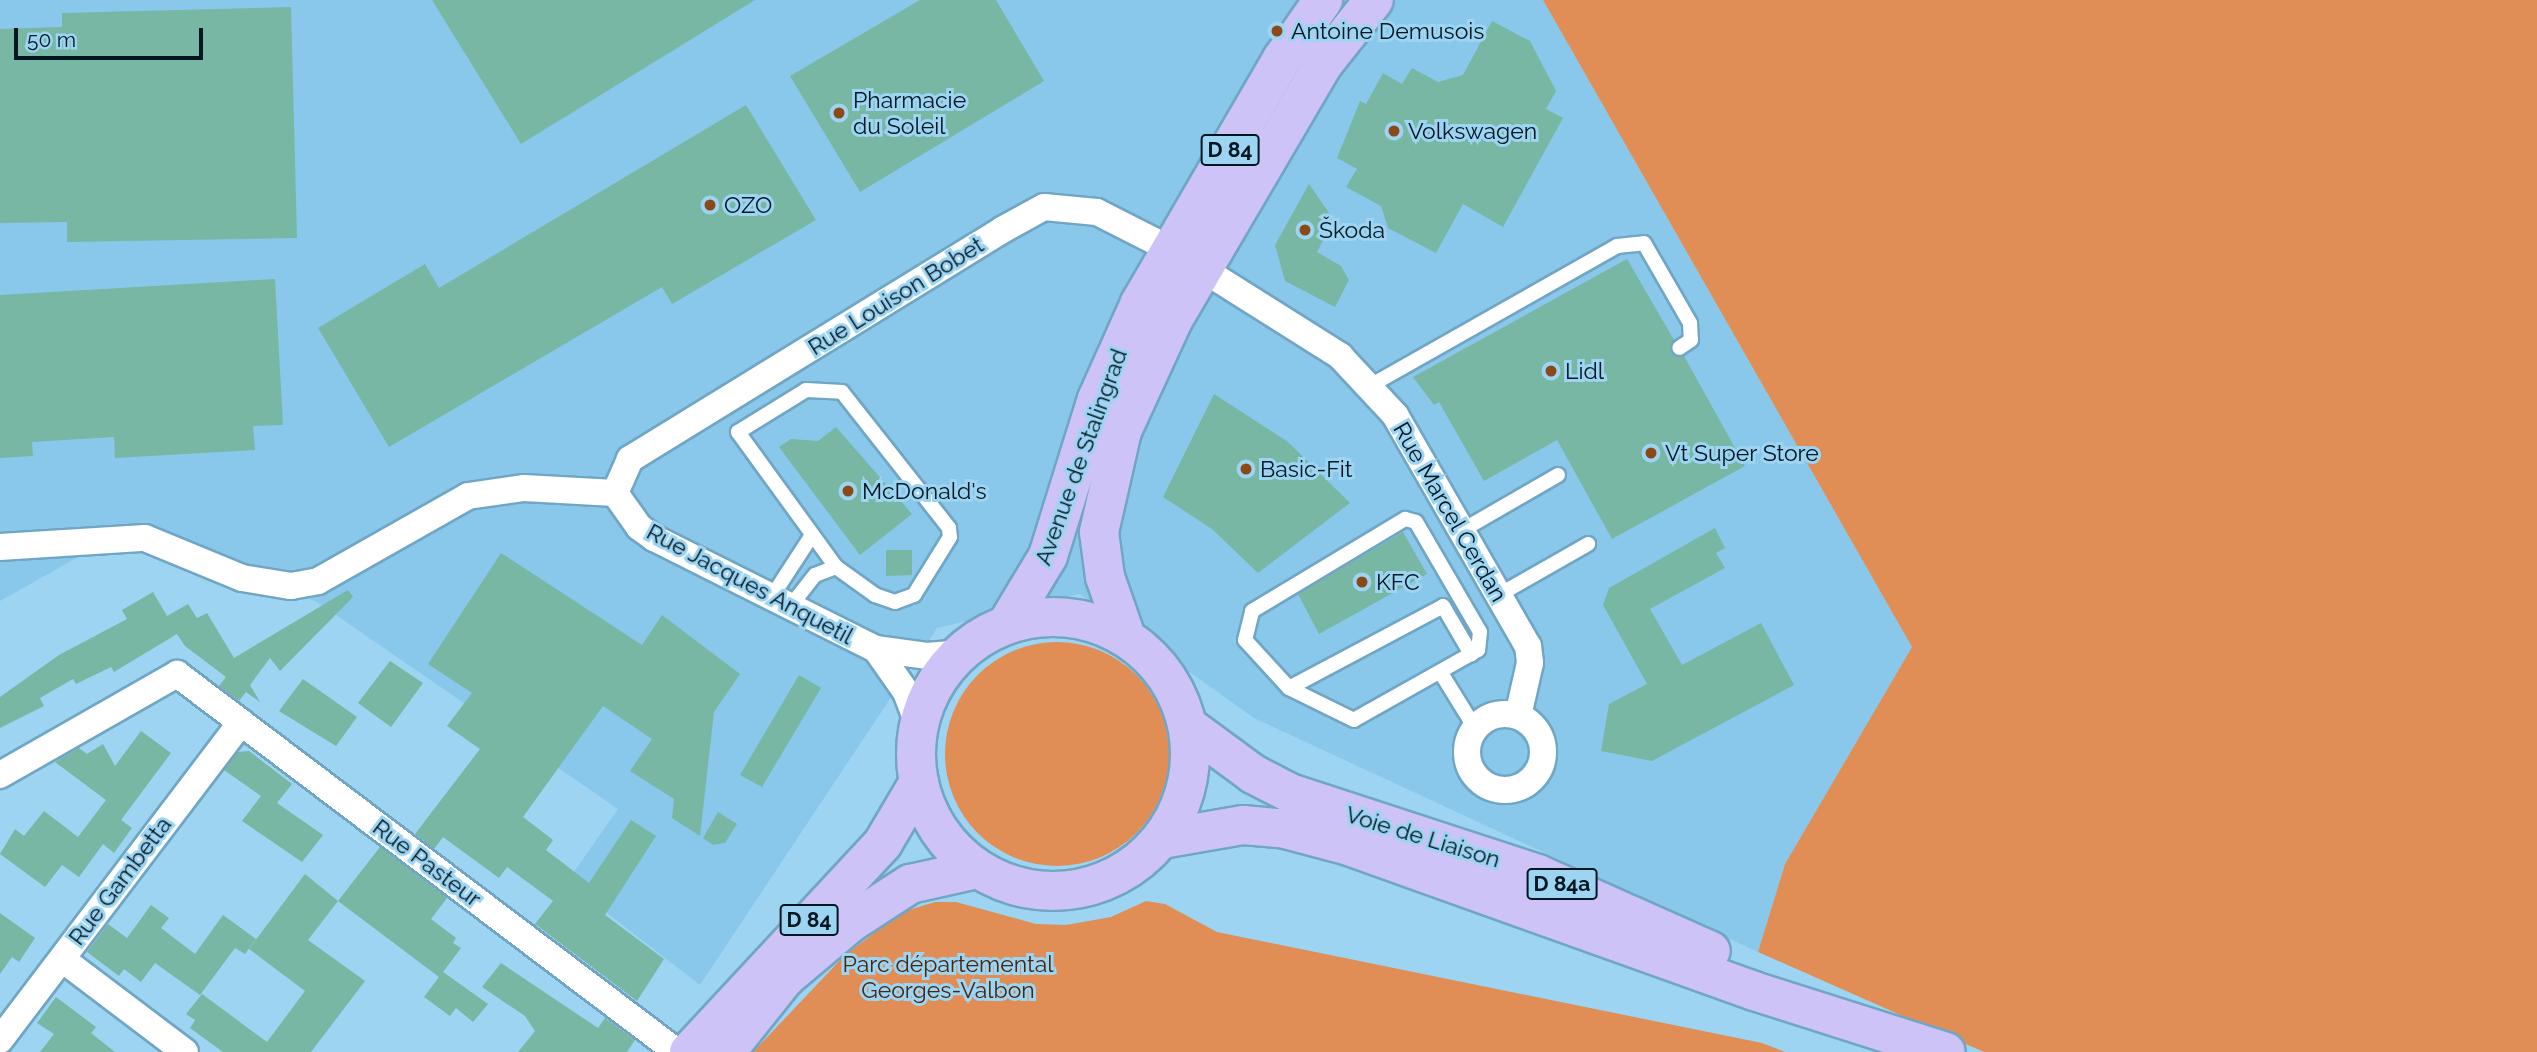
<!DOCTYPE html>
<html>
<head>
<meta charset="utf-8">
<style>
	body { margin:0 }
	#map { position:relative; width:2537px; height:1052px; overflow:hidden; background:#9cd4f2; font-family:Raleway,sans-serif }
	div>[style] { position:absolute }
	[style*='--x'] { left:calc(var(--x)*1px); top:calc(var(--y)*1px); width:calc(var(--w)*1px); rotate:calc(var(--a)*1deg) }
	.built>* { inset:0; background:#89c8eb }
	.green>* { inset:0; background:#e18d56 }
	.round { border-radius:50% }
	.building>* { inset:0; background:#78b7a4 }
	.roads { filter:drop-shadow(2px 0 #70a6c4) drop-shadow(-2px 0 #70a6c4) drop-shadow(0 2px #70a6c4) drop-shadow(0 -2px #70a6c4) }
	.service>* { height:14px; margin:-7px; padding:0 7px; transform-origin:7px; border-radius:7px; background:#fff }
	.minor>* { height:26px; margin:-13px; padding:0 13px; transform-origin:13px; border-radius:13px; background:#fff }
	.minor>.ring { margin:-13px; padding:0; box-sizing:content-box; background:none; border:26px solid #fff; border-radius:50% }
	.primary>* { height:38px; margin:-19px; padding:0 19px; transform-origin:19px; border-radius:19px; background:#cec3f6 }
	.primary>.ring { margin:-19px; padding:0; box-sizing:content-box; background:none; border:38px solid #cec3f6; border-radius:50% }
	.dots>* { width:19px; height:19px; translate:-50% -50%; box-sizing:border-box; border:4px solid #9cd4f2; border-radius:50% }
	span { translate:-50% -50%; white-space:nowrap; text-align:center; line-height:1.15; -webkit-text-stroke:6px #9cd4f2; paint-order:stroke }
	.shield-label span { padding:2px 5px; background:#9cd4f2; border:2px solid; border-radius:5px; -webkit-text-stroke-width:0 }
	.shield-label { font-size:21px; color:#011620; font-weight:700 }
	.poi-label { font-size:23px; color:#011620 }
	.left { translate:0 -50%; text-align:left }
	.street-label { font-size:23px; color:#011620 }
	.park-label { font-size:23px; color:#49260d }
	.scale { position:absolute; left:14px; top:28px; width:189px; height:32px; box-sizing:border-box; border:4px solid #011620; border-top:0; padding-left:9px; font-size:21px; line-height:24px; white-space:nowrap; color:#011620; -webkit-text-stroke:5px #9cd4f2; paint-order:stroke }
</style>
</head>
<body>
<div id="map">
	<div class="built">
		<i style="clip-path:polygon(0 0,1543px 0,1912px 647px,1785px 864px,1758px 952px,1254px 718px,1080px 594px,937px 628px,700px 985px,567px 882px,618px 809px,317px 602px,135px 525px,0 601px)"></i>
	</div>
	<div class="green">
		<i style="clip-path:polygon(1543px 0,2537px 0,2537px 1052px,1984px 1052px,1758px 952px,1785px 864px,1912px 647px)"></i>
		<i class="round" style="left:945px;top:642px;width:224px;height:224px"></i>
		<i style="clip-path:polygon(1146px 901px,1165px 904px,1217px 932px,1762px 1043px,1785px 1052px,753px 1052px,845px 955px,902px 912px,935px 902px,956px 902px,1036px 924px,1066px 925px,1111px 917px)"></i>
	</div>
	<div class="building">
		<i style="clip-path:polygon(432px 0,755px 0,521px 144px)"></i>
		<i style="clip-path:polygon(920px 0,996px 0,1044px 81px,860px 192px,790px 76px)"></i>
		<i style="clip-path:polygon(291px 7px,297px 238px,67px 242px,67px 222px,0 223px,0 29px,62px 27px,62px 13px)"></i>
		<i style="clip-path:polygon(1492px 21px,1530px 41px,1556px 91px,1546px 109px,1563px 118px,1503px 227px,1463px 204px,1436px 253px,1388px 228px,1381px 206px,1346px 187px,1357px 169px,1337px 158px,1360px 101px,1366px 104px,1383px 73px,1402px 84px,1412px 68px,1438px 82px,1463px 75px)"></i>
		<i style="clip-path:polygon(746px 105px,816px 220px,672px 304px,662px 287px,389px 447px,318px 328px,425px 264px,439px 288px)"></i>
		<i style="clip-path:polygon(1309px 184px,1334px 220px,1317px 252px,1341px 266px,1349px 280px,1335px 307px,1285px 281px,1275px 245px)"></i>
		<i style="clip-path:polygon(1627px 259px,1674px 340px,1671px 353px,1684px 356px,1745px 466px,1612px 539px,1557px 440px,1484px 481px,1439px 402px,1434px 405px,1413px 377px)"></i>
		<i style="clip-path:polygon(275px 279px,283px 425px,253px 426px,255px 450px,115px 458px,114px 437px,32px 442px,33px 456px,0 458px,0 295px)"></i>
		<i style="clip-path:polygon(1214px 394px,1288px 442px,1350px 503px,1258px 573px,1212px 529px,1163px 497px)"></i>
		<i style="clip-path:polygon(836px 427px,912px 514px,860px 555px,779px 447px,791px 439px,818px 441px)"></i>
		<i style="clip-path:polygon(1715px 528px,1725px 548px,1716px 553px,1725px 568px,1650px 609px,1682px 665px,1761px 623px,1794px 685px,1652px 761px,1601px 751px,1609px 704px,1647px 684px,1603px 605px,1609px 588px)"></i>
		<i style="clip-path:polygon(1403px 532px,1427px 574px,1319px 634px,1298px 594px)"></i>
		<i style="clip-path:polygon(886px 550px,912px 550px,912px 575px,886px 576px)"></i>
		<i style="clip-path:polygon(501px 553px,642px 645px,662px 615px,740px 674px,714px 712px,700px 836px,672px 818px,674px 799px,630px 771px,652px 739px,603px 706px,523px 817px,553px 840px,546px 850px,589px 883px,631px 820px,656px 836px,605px 915px,664px 959px,637px 1001px,535px 924px,553px 901px,507px 867px,499px 878px,443px 837px,434px 849px,415px 834px,480px 749px,447px 726px,472px 693px,428px 664px)"></i>
		<i style="clip-path:polygon(348px 590px,353px 597px,280px 671px,270px 658px,250px 685px,260px 702px,246px 692px,239px 701px,219px 686px,226px 677px,185px 646px,177px 634px,114px 672px,111px 667px,76px 684px,73px 679px,40px 698px,44px 706px,0 728px,0 697px,59px 655px,127px 619px,122px 610px,153px 592px,167px 616px,188px 604px,197px 618px,207px 613px,234px 658px)"></i>
		<i style="clip-path:polygon(390px 661px,423px 683px,391px 727px,358px 703px)"></i>
		<i style="clip-path:polygon(799px 675px,821px 688px,762px 787px,740px 775px)"></i>
		<i style="clip-path:polygon(303px 679px,357px 717px,336px 746px,279px 711px)"></i>
		<i style="clip-path:polygon(141px 731px,171px 753px,121px 820px,132px 828px,114px 853px,103px 844px,79px 877px,62px 865px,45px 887px,0 854px,15px 829px,24px 836px,44px 811px,78px 837px,106px 800px,55px 762px,79px 748px,87px 754px,103px 744px,115px 766px)"></i>
		<i style="clip-path:polygon(249px 751px,292px 784px,277px 803px,323px 835px,302px 862px,242px 821px,261px 796px,224px 770px,238px 752px)"></i>
		<i style="clip-path:polygon(718px 812px,737px 824px,725px 843px,713px 845px,703px 838px)"></i>
		<i style="clip-path:polygon(380px 847px,447px 898px,431px 919px,456px 938px,453px 943px,461px 948px,443px 972px,488px 1004px,473px 1022px,456px 1008px,450px 1016px,424px 997px,439px 977px,338px 901px)"></i>
		<i style="clip-path:polygon(305px 874px,338px 901px,308px 940px,365px 981px,311px 1052px,223px 1052px,190px 1028px,195px 1020px,186px 1014px,202px 994px,267px 1042px,305px 991px,249px 949px)"></i>
		<i style="clip-path:polygon(151px 905px,169px 918px,161px 928px,195px 954px,223px 915px,256px 939px,245px 954px,235px 948px,200px 995px,155px 963px,141px 982px,124px 969px,119px 976px,87px 952px,108px 924px,127px 938px)"></i>
		<i style="clip-path:polygon(0 913px,35px 938px,19px 962px,12px 957px,0 974px)"></i>
		<i style="clip-path:polygon(501px 963px,598px 1028px,605px 1018px,635px 1040px,627px 1052px,518px 1052px,535px 1031px,525px 1016px,482px 987px)"></i>
		<i style="clip-path:polygon(56px 997px,96px 1027px,91px 1033px,115px 1052px,40px 1052px,54px 1034px,37px 1023px)"></i>
	</div>
	<div class="roads">
		<div class="service">
			<i style="--x:1368;--y:387;--w:286;--a:-29.5"></i>
			<i style="--x:1617;--y:246;--w:27;--a:-6"></i>
			<i style="--x:1644;--y:243;--w:92;--a:60.1"></i>
			<i style="--x:1690;--y:323;--w:17;--a:87"></i>
			<i style="--x:1691;--y:340;--w:14;--a:146"></i>
			<i style="--x:806;--y:390;--w:36;--a:3"></i>
			<i style="--x:842;--y:392;--w:173;--a:51.8"></i>
			<i style="--x:949;--y:528;--w:9;--a:84"></i>
			<i style="--x:950;--y:537;--w:68;--a:121.8"></i>
			<i style="--x:914;--y:595;--w:20;--a:160"></i>
			<i style="--x:895;--y:602;--w:21;--a:-161"></i>
			<i style="--x:875;--y:595;--w:48;--a:-144.3"></i>
			<i style="--x:836;--y:567;--w:167;--a:-126"></i>
			<i style="--x:738;--y:432;--w:80;--a:-31.7"></i>
			<i style="--x:1405;--y:519;--w:11;--a:15"></i>
			<i style="--x:1416;--y:522;--w:127;--a:59.8"></i>
			<i style="--x:1480;--y:632;--w:18;--a:96"></i>
			<i style="--x:1478;--y:650;--w:142;--a:150.6"></i>
			<i style="--x:1354;--y:720;--w:72;--a:-153.8"></i>
			<i style="--x:1289;--y:688;--w:65;--a:-132.5"></i>
			<i style="--x:1245;--y:640;--w:30;--a:-76"></i>
			<i style="--x:1252;--y:611;--w:179;--a:-31"></i>
			<i style="--x:1461;--y:531;--w:112;--a:-30"></i>
			<i style="--x:1497;--y:596;--w:105;--a:-29.7"></i>
			<i style="--x:771;--y:598;--w:75;--a:-56.9"></i>
			<i style="--x:789;--y:608;--w:42;--a:-51.8"></i>
			<i style="--x:815;--y:575;--w:22;--a:-21"></i>
			<i style="--x:1441;--y:673;--w:65;--a:58.3"></i>
			<i style="--x:1289;--y:688;--w:174;--a:-28"></i>
			<i style="--x:1443;--y:606;--w:56;--a:59.7"></i>
		</div>
		<div class="minor">
			<i style="--x:615;--y:493;--w:37;--a:-66"></i>
			<i style="--x:630;--y:459;--w:437;--a:-31.6"></i>
			<i style="--x:1002;--y:230;--w:48;--a:-28.7"></i>
			<i style="--x:1044;--y:207;--w:53;--a:5.4"></i>
			<i style="--x:1097;--y:212;--w:84;--a:26.9"></i>
			<i style="--x:1172;--y:250;--w:199;--a:32.2"></i>
			<i style="--x:1340;--y:356;--w:81;--a:47"></i>
			<i style="--x:1395;--y:415;--w:267;--a:60.1"></i>
			<i style="--x:1528;--y:646;--w:17;--a:83"></i>
			<i style="--x:1530;--y:663;--w:54;--a:102.8"></i>
			<i style="--x:615;--y:493;--w:42;--a:54.8"></i>
			<i style="--x:639;--y:527;--w:19;--a:36"></i>
			<i style="--x:654;--y:538;--w:248;--a:26.6"></i>
			<i style="--x:876;--y:649;--w:51;--a:7.8"></i>
			<i style="--x:927;--y:656;--w:33;--a:-5"></i>
			<i style="--x:0;--y:547;--w:145;--a:-3.6"></i>
			<i style="--x:145;--y:538;--w:105;--a:22.4"></i>
			<i style="--x:242;--y:578;--w:50;--a:9.3"></i>
			<i style="--x:291;--y:586;--w:27;--a:-10"></i>
			<i style="--x:318;--y:581;--w:172;--a:-29.5"></i>
			<i style="--x:468;--y:496;--w:57;--a:-8.1"></i>
			<i style="--x:524;--y:488;--w:91;--a:3.1"></i>
			<i style="--x:876;--y:649;--w:52;--a:55.1"></i>
			<i style="--x:906;--y:692;--w:36;--a:69"></i>
			<i class="ring" style="left:1467px;top:714px;width:50px;height:50px"></i>
			<i style="--x:0;--y:775;--w:204;--a:-29.7"></i>
			<i style="--x:177;--y:674;--w:627;--a:37.09"></i>
			<i style="--x:62;--y:959;--w:154;--a:37.1"></i>
			<i style="--x:0;--y:1040;--w:399;--a:-52.8"></i>
		</div>
		<div class="primary">
			<i class="ring" style="left:916px;top:617px;width:236px;height:236px"></i>
			<i style="--x:1007;--y:624;--w:79;--a:-58.9"></i>
			<i style="--x:1048;--y:556;--w:164;--a:-72.7"></i>
			<i style="--x:1097;--y:399;--w:105;--a:-65.9"></i>
			<i style="--x:1140;--y:303;--w:282;--a:-59.8"></i>
			<i style="--x:1282;--y:59;--w:72;--a:-55.2"></i>
			<i style="--x:1126;--y:637;--w:64;--a:-109.3"></i>
			<i style="--x:1105;--y:577;--w:45;--a:-97.6"></i>
			<i style="--x:1099;--y:532;--w:104;--a:-77.2"></i>
			<i style="--x:1122;--y:431;--w:122;--a:-65.3"></i>
			<i style="--x:1173;--y:320;--w:298;--a:-59.6"></i>
			<i style="--x:1324;--y:63;--w:80;--a:-51.6"></i>
			<i style="--x:1188;--y:726;--w:81;--a:36.4"></i>
			<i style="--x:1253;--y:774;--w:42;--a:27.2"></i>
			<i style="--x:1290;--y:793;--w:261;--a:18.1"></i>
			<i style="--x:1538;--y:874;--w:189;--a:24"></i>
			<i style="--x:1162;--y:839;--w:82;--a:-9.8"></i>
			<i style="--x:1243;--y:825;--w:38;--a:5"></i>
			<i style="--x:1281;--y:828;--w:70;--a:14.8"></i>
			<i style="--x:1349;--y:846;--w:430;--a:19.7"></i>
			<i style="--x:1754;--y:991;--w:201;--a:17.6"></i>
			<i style="--x:689;--y:1052;--w:285;--a:-47.1"></i>
			<i style="--x:883;--y:843;--w:71;--a:-59.5"></i>
			<i style="--x:726;--y:1052;--w:95;--a:-51.4"></i>
			<i style="--x:785;--y:978;--w:85;--a:-40.2"></i>
			<i style="--x:850;--y:923;--w:72;--a:-33"></i>
			<i style="--x:910;--y:884;--w:69;--a:-12.6"></i>
		</div>
	</div>
	<div class="dots">
		<i style="left:1277px;top:31px;background:#8b4918"></i>
		<i style="left:839px;top:113px;background:#8b4918"></i>
		<i style="left:1394px;top:131px;background:#8b4918"></i>
		<i style="left:710px;top:205px;background:#8b4918"></i>
		<i style="left:1305px;top:230px;background:#8b4918"></i>
		<i style="left:1551px;top:371px;background:#8b4918"></i>
		<i style="left:1651px;top:453px;background:#8b4918"></i>
		<i style="left:1246px;top:469px;background:#8b4918"></i>
		<i style="left:848px;top:491px;background:#8b4918"></i>
		<i style="left:1362px;top:582px;background:#8b4918"></i>
	</div>
	<div class="shield-label">
		<span style="left:1230px;top:150px">D 84</span>
		<span style="left:1562px;top:884px">D 84a</span>
		<span style="left:809px;top:920px">D 84</span>
	</div>
	<div class="poi-label">
		<span class="left" style="left:1291px;top:31px">Antoine Demusois</span>
		<span class="left" style="left:853px;top:113px">Pharmacie<br>du Soleil</span>
		<span class="left" style="left:1408px;top:131px">Volkswagen</span>
		<span class="left" style="left:724px;top:205px">OZO</span>
		<span class="left" style="left:1319px;top:230px">Škoda</span>
		<span class="left" style="left:1565px;top:371px">Lidl</span>
		<span class="left" style="left:1665px;top:453px">Vt Super Store</span>
		<span class="left" style="left:1260px;top:469px">Basic-Fit</span>
		<span class="left" style="left:862px;top:491px">McDonald's</span>
		<span class="left" style="left:1376px;top:582px">KFC</span>
	</div>
	<div class="street-label">
		<span style="left:896px;top:296px;rotate:-32deg">Rue Louison Bobet</span>
		<span style="left:1081px;top:457px;rotate:-70deg">Avenue de Stalingrad</span>
		<span style="left:1450px;top:512px;rotate:60deg">Rue Marcel Cerdan</span>
		<span style="left:750px;top:584px;rotate:28deg">Rue Jacques Anquetil</span>
		<span style="left:1423px;top:837px;rotate:17deg">Voie de Liaison</span>
		<span style="left:427px;top:863px;rotate:37deg">Rue Pasteur</span>
		<span style="left:120px;top:881px;rotate:-53deg">Rue Gambetta</span>
	</div>
	<div class="park-label">
		<span style="left:948px;top:977px">Parc départemental<br>Georges-Valbon</span>
	</div>
	<div class="scale">50 m</div>
</div>
</body>
</html>
